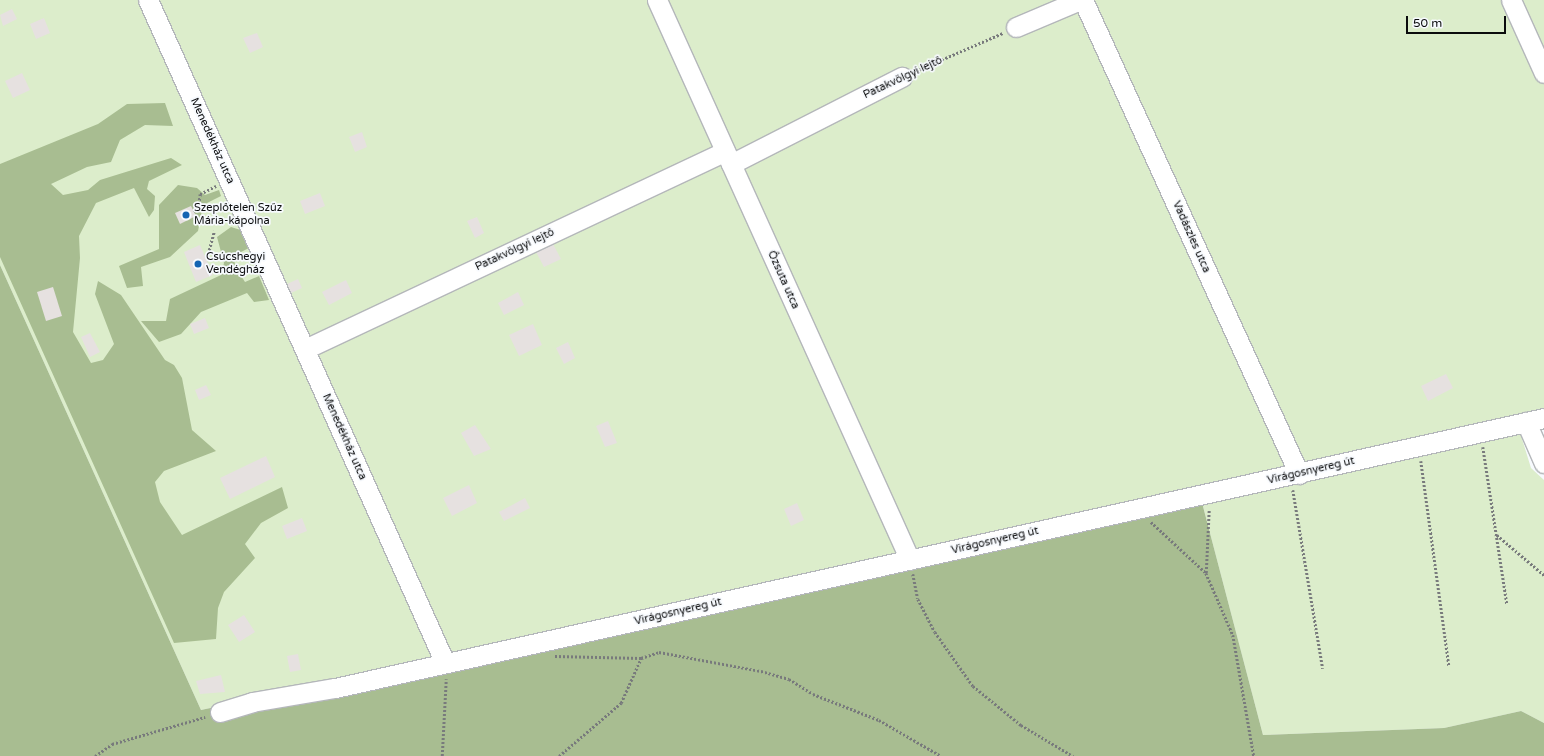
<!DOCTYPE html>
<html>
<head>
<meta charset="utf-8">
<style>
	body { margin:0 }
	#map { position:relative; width:1544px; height:756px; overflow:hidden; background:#f7fafe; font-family:"Varela Round",sans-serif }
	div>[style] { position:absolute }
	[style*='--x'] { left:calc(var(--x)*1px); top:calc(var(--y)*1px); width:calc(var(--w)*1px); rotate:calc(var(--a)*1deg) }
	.green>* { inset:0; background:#dcedcb }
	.forest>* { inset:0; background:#a8bd91 }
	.building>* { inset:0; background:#e6e1e0 }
	.path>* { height:2.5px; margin-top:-1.25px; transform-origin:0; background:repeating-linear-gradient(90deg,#787a7c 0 2px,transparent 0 4px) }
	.roads { filter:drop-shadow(1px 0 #b4b7ba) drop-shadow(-1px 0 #b4b7ba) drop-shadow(0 1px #b4b7ba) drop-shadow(0 -1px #b4b7ba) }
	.minor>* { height:19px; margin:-9.5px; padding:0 9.5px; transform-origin:9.5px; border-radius:9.5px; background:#fff }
	.dots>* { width:11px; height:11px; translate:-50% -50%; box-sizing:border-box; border:2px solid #f7fafe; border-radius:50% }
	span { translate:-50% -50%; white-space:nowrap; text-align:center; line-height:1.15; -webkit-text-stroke:3.5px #f7fafe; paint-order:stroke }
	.street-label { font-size:11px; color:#0b0c0d }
	.poi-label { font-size:11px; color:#0b0c0d }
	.left { translate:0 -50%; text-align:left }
	.scale { position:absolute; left:1406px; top:16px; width:100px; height:18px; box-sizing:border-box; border:2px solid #0b0c0d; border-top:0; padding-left:5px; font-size:12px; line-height:14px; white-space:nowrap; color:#0b0c0d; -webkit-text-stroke:3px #f7fafe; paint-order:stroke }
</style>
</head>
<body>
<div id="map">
	<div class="green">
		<i style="clip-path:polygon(0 0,1544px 0,1544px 409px,1515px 416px,1531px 468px,1544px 480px,1544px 723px,1521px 711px,1444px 728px,1263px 735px,1200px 495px,201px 710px,0 265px)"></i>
	</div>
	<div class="forest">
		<i style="clip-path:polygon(165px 103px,173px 126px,145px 125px,120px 140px,111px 162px,87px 167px,51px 184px,63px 195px,88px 190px,100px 180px,171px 158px,182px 165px,149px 181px,147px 189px,155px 196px,154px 210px,149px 217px,134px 188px,96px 203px,79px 236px,80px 258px,73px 332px,91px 363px,103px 360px,114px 344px,95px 294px,98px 281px,121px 295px,165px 360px,174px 365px,182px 378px,192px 430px,216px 451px,164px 471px,155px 482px,160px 502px,182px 535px,282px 487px,288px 508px,261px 523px,245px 544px,255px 558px,224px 592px,218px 608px,216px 639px,174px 643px,0 257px,0 164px,98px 124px,127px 104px)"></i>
		<i style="clip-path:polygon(178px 185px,197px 188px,205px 195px,219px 190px,221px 196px,203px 205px,198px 231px,170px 257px,141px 267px,143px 286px,127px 288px,119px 266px,159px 249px,159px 205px)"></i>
		<i style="clip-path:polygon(231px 227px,247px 232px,253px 246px,233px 256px,236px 268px,245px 282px,259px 276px,269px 300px,254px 302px,247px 293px,201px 312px,181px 334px,159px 342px,141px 321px,166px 321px,170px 299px,221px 275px,224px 263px,217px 237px)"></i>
		<i style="clip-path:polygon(0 265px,201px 710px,1200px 495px,1263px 735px,1444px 728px,1521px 711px,1544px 723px,1544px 756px,0 756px)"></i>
	</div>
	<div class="building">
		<i style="clip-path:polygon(12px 9px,17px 19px,3px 26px,0 15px)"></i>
		<i style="clip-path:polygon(44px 18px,50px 33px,36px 39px,30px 24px)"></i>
		<i style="clip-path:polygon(257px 33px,263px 47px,250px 53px,243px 38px)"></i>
		<i style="clip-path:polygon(22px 73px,30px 90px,13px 98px,5px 81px)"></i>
		<i style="clip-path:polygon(362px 132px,367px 147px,355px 152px,349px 137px)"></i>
		<i style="clip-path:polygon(320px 193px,325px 206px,305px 214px,300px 201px)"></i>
		<i style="clip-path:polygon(191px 206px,196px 216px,180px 224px,175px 213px)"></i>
		<i style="clip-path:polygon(477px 217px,484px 233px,475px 238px,467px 221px)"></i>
		<i style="clip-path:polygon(553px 244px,561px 259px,544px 267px,536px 252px)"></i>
		<i style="clip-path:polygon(200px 245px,213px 275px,196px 282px,184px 252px)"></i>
		<i style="clip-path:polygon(298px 279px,302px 288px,291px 293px,287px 284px)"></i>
		<i style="clip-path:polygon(346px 280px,352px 293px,329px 305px,322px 292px)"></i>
		<i style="clip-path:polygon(53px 287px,62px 316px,46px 321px,37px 292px)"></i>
		<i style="clip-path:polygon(518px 292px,524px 305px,504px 315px,498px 303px)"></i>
		<i style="clip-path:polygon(205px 318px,209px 328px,194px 334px,190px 324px)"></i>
		<i style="clip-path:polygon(533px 324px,542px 345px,519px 356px,509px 335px)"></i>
		<i style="clip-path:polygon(90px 333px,100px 352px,90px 357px,81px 337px)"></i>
		<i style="clip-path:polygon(568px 342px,575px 358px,564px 364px,556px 348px)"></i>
		<i style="clip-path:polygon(1446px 374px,1453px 388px,1428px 401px,1421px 386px)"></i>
		<i style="clip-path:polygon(206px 385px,211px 395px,199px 400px,195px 390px)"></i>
		<i style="clip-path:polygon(608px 421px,617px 443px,605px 447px,596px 426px)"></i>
		<i style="clip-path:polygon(475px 425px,491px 449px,474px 456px,461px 433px)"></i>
		<i style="clip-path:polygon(266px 456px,275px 477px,230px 499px,220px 478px)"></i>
		<i style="clip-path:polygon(469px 485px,477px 503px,452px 516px,443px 498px)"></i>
		<i style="clip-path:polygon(525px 498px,530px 508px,504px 521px,499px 512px)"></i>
		<i style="clip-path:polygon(797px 503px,804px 520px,791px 526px,784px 509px)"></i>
		<i style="clip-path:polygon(302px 518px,307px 531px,287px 539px,282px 526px)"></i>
		<i style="clip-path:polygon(244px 615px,255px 632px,239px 642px,228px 625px)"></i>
		<i style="clip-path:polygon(298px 654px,301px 670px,290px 672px,287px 656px)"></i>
		<i style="clip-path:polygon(221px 675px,225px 692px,200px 694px,196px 681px)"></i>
	</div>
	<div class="path">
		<i style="--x:916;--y:71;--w:95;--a:-23.6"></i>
		<i style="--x:193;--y:211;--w:6;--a:-31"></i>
		<i style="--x:198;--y:208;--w:14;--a:-82"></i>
		<i style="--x:200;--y:194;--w:18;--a:-27"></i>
		<i style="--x:208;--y:254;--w:24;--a:-75"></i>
		<i style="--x:1483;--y:447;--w:159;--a:81.3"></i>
		<i style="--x:1421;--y:461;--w:207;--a:82.2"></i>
		<i style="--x:1293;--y:490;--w:181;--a:80.5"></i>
		<i style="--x:1151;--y:522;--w:75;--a:42.8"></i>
		<i style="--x:1206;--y:573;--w:68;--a:66.5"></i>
		<i style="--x:1233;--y:635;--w:123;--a:80.2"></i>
		<i style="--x:1497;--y:535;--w:62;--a:40.4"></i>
		<i style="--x:1206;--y:573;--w:64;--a:-87.3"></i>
		<i style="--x:913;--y:574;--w:25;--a:79"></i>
		<i style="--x:918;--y:599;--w:37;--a:63"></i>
		<i style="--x:935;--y:632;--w:66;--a:54.9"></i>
		<i style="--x:973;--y:686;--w:62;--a:39.1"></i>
		<i style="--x:1021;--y:725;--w:61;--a:30.8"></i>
		<i style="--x:555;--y:656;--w:86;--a:1.3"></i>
		<i style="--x:641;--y:658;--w:19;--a:-18"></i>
		<i style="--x:659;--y:652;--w:104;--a:10.6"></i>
		<i style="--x:761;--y:671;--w:29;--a:16"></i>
		<i style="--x:789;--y:679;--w:28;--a:32"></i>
		<i style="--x:813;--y:694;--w:71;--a:21.5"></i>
		<i style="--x:879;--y:720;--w:72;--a:30.1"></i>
		<i style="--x:95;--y:756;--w:21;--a:-35"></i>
		<i style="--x:112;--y:744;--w:97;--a:-16.2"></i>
		<i style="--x:442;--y:756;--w:77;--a:-87"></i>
		<i style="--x:559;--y:756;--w:82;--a:-40.5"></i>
		<i style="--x:621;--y:703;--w:49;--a:-66"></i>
	</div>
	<div class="roads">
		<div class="minor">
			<i style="--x:148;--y:0;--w:726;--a:65.87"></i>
			<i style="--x:657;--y:0;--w:614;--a:65.69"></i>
			<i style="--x:1083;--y:0;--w:521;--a:65.5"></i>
			<i style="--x:1511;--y:0;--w:80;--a:65.7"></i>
			<i style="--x:1016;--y:27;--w:69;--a:-22.9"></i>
			<i style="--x:731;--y:164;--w:192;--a:-27"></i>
			<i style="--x:305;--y:349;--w:464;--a:-25.2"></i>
			<i style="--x:1526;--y:422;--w:45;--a:66.3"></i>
			<i style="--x:220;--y:712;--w:34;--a:-17"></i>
			<i style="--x:252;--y:702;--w:84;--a:-9.6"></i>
			<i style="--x:335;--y:688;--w:1239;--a:-12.59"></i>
		</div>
	</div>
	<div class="dots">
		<i style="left:186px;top:215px;background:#1465b3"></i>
		<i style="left:198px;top:264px;background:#1465b3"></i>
	</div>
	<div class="street-label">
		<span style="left:903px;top:78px;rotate:-25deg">Patakvölgyi lejtő</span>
		<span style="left:212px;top:141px;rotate:66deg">Menedékház utca</span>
		<span style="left:1191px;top:237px;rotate:66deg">Vadászles utca</span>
		<span style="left:515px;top:250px;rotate:-25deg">Patakvölgyi lejtő</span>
		<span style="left:783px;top:280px;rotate:66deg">Őzsuta utca</span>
		<span style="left:344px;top:437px;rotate:66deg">Menedékház utca</span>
		<span style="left:1311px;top:471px;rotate:-13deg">Virágosnyereg út</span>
		<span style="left:995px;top:541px;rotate:-13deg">Virágosnyereg út</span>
		<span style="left:678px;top:612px;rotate:-13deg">Virágosnyereg út</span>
	</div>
	<div class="poi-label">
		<span class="left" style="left:194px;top:215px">Szeplőtelen Szűz<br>Mária-kápolna</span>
		<span class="left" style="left:206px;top:264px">Csúcshegyi<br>Vendégház</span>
	</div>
	<div class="scale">50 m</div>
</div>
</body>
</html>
